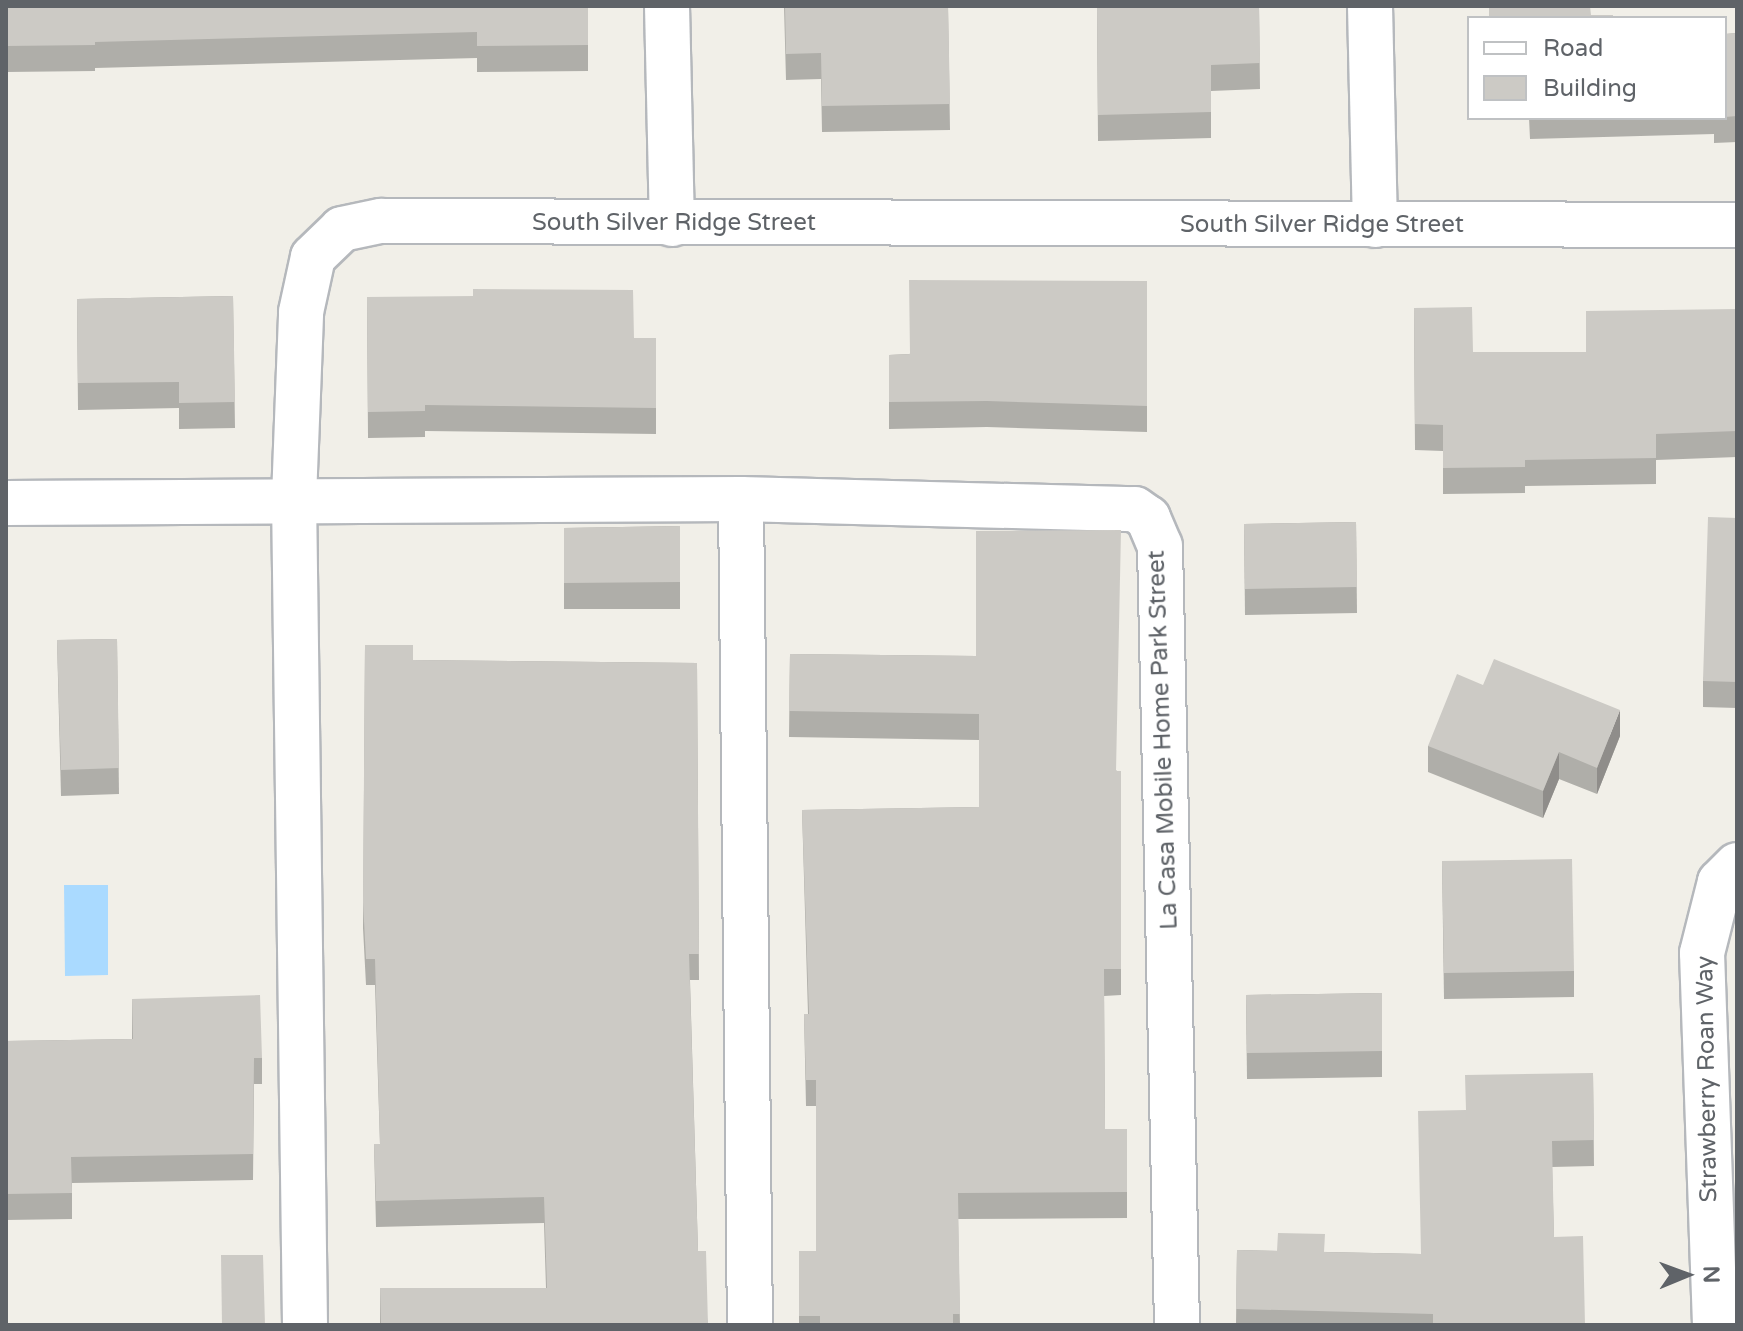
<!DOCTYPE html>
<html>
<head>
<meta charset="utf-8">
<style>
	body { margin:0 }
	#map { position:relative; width:1743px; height:1331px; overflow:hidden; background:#f1efe8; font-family:"Varela Round",sans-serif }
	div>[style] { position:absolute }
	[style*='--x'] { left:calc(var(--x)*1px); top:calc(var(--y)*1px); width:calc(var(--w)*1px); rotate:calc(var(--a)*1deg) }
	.water>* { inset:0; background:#aadaff }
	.roads { filter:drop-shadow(2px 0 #b5b8bc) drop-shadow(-2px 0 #b5b8bc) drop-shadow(0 2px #b5b8bc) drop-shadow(0 -2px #b5b8bc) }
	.minor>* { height:44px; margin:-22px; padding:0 22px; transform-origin:22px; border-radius:22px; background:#fff }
	.wall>* { inset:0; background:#afaea9 }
	.shaded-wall>* { inset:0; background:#8f8d8a }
	.building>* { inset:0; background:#cccac5 }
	span { translate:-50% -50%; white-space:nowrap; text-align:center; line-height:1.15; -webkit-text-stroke:6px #fff; paint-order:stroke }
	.street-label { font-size:24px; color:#5f6368 }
	.frame { position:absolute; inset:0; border:8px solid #5f6368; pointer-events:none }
	.legend { position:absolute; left:1467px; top:16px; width:260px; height:104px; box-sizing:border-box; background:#fff; border:2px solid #bfc1c3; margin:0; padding:10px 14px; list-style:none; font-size:24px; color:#5f6368 }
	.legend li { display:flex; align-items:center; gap:16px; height:40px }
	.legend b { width:40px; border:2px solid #bfc1c3 }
	.north { position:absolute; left:1647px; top:1235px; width:80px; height:80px; -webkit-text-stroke:6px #fff; paint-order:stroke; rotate:89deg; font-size:22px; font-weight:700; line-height:32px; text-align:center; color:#5f6368 }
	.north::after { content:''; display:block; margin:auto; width:28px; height:36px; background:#5f6368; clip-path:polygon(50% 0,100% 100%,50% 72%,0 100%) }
</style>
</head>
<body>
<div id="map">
	<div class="water">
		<i style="clip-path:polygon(64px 885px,108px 885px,108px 975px,65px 976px)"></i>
	</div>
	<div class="roads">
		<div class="minor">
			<i style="--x:667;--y:6;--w:218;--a:88.7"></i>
			<i style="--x:1370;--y:6;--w:219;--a:88.7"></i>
			<i style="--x:741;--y:499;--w:826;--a:89.38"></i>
			<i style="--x:6;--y:503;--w:735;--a:-0.31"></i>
			<i style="--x:741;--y:499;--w:394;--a:1.5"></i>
			<i style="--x:1135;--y:509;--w:16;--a:35"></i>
			<i style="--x:1148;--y:518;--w:30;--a:67"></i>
			<i style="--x:1160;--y:546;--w:779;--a:88.75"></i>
			<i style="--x:305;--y:1325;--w:827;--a:-90.76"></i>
			<i style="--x:294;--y:498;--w:186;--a:-87.8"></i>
			<i style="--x:301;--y:312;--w:56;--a:-77.7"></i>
			<i style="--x:313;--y:257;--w:40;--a:-44"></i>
			<i style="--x:342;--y:229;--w:40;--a:-12"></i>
			<i style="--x:381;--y:221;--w:1356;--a:0.17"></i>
			<i style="--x:1715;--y:1325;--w:372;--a:-92"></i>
			<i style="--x:1702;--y:953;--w:73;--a:-75.8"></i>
			<i style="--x:1720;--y:882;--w:24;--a:-45"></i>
		</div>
	</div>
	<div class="wall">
		<i style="clip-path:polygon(6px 6px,588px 6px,588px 71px,477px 72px,477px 58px,95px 68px,95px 71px,6px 72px)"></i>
		<i style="clip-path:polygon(784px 6px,948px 6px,950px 130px,822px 132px,821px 79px,786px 80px)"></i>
		<i style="clip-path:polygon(1259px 6px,1260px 89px,1211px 91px,1211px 138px,1098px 141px,1097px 7px)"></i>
		<i style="clip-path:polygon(1737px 33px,1737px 142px,1714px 143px,1714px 134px,1530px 139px,1529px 118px,1725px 118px,1725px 34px)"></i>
		<i style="clip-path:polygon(1147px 281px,1147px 432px,987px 427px,889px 429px,889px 355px,909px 354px)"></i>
		<i style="clip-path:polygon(233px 296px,235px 428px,179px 429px,179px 408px,78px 410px,77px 299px)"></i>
		<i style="clip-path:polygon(367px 297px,634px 338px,656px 338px,656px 434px,425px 431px,425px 437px,368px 438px)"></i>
		<i style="clip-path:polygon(1414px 308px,1473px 352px,1586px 352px,1737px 309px,1737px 457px,1656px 460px,1656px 484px,1525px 486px,1525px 493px,1443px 494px,1443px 451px,1415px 450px)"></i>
		<i style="clip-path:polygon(1737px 518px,1737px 708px,1703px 707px,1703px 681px)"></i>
		<i style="clip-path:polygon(1356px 522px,1357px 613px,1245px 615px,1244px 524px)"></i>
		<i style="clip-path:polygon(680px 526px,680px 609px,564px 609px,564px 528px)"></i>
		<i style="clip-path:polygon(117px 639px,119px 794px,61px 796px,57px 640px)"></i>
		<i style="clip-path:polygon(365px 645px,413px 660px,697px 663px,699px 980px,690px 980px,698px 1251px,708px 1325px,380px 1325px,380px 1288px,546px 1288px,544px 1223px,376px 1227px,374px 1144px,380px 1144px,375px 985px,366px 985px,363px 928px)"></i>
		<i style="clip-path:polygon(790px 654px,976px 656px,1117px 771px,1121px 771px,1121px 995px,1104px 996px,1105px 1129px,1127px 1129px,1127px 1218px,958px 1219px,960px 1325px,799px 1325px,799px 1251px,816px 1251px,816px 1106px,806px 1106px,804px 1014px,808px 1014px,802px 810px,979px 807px,979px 740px,789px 737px)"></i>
		<i style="clip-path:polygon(1620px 736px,1597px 794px,1559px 779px,1543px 818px,1428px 772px,1428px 746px)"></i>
		<i style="clip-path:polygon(1442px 861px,1574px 971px,1574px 997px,1444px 999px)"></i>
		<i style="clip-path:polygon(1382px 993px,1382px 1077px,1247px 1079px,1246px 995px)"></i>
		<i style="clip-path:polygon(132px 999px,262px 1058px,262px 1084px,254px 1084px,253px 1180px,72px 1183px,72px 1219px,6px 1220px,6px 1041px,132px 1039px)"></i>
		<i style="clip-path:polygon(1593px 1073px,1594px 1166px,1552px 1167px,1554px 1237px,1585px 1325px,1236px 1325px,1237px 1250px,1421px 1254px)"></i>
	</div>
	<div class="shaded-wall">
		<i style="clip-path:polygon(1620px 710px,1620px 736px,1597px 794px,1597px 768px)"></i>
		<i style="clip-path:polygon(1559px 752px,1559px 779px,1543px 818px,1543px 791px)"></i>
	</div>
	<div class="building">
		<i style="clip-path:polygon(6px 6px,588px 6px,588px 45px,477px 46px,477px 32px,95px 42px,95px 45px,6px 46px)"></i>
		<i style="clip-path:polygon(785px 6px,948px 6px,950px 104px,822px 106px,821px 53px,786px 54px)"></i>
		<i style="clip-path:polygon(1119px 6px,1259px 6px,1260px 63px,1211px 65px,1211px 112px,1098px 115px,1097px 7px)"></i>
		<i style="clip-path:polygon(1489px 6px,1590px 6px,1591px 15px,1613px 15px,1613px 18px,1489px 18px)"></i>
		<i style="clip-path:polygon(1737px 33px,1737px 116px,1725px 117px,1725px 34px)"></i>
		<i style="clip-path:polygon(909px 280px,1147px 281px,1147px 406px,987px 401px,889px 402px,889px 355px,910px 354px)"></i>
		<i style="clip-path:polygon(473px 289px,633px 290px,634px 338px,656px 338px,656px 408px,425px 405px,425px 411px,368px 412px,367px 297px,473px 296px)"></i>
		<i style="clip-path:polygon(233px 296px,235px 402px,179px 403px,179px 382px,78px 383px,77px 299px)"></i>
		<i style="clip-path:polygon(1472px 307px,1473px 352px,1586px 352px,1586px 311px,1737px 309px,1737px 431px,1656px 434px,1656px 458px,1525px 460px,1525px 467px,1443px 468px,1443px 425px,1415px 424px,1414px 308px)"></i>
		<i style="clip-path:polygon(1708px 517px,1737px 518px,1737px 682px,1703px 681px)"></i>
		<i style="clip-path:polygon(1356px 522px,1357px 587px,1245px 589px,1244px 524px)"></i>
		<i style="clip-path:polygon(680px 526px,680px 582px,564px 583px,564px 528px)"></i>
		<i style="clip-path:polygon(1121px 530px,1116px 771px,1121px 771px,1121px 969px,1104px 969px,1105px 1129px,1127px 1129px,1127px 1192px,958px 1193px,960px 1314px,953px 1314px,953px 1325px,820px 1325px,820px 1316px,799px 1316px,799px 1251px,816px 1251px,816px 1080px,806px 1080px,804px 1014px,809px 1014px,802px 810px,979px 807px,979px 714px,789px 711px,790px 654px,976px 656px,976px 531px)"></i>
		<i style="clip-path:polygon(117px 639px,119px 768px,61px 770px,57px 640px)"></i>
		<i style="clip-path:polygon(365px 645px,413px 645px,413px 660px,697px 663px,699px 954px,689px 954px,698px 1251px,706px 1251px,708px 1325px,381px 1325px,380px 1288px,547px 1288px,544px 1197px,376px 1201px,374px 1144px,380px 1144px,375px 959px,366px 959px,363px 902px)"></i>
		<i style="clip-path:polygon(1494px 659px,1620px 710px,1597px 768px,1559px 752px,1543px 791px,1428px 746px,1457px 674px,1483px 685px)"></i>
		<i style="clip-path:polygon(1572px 859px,1574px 971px,1444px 973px,1442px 861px)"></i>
		<i style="clip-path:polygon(1382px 993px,1382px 1051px,1247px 1053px,1246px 995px)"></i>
		<i style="clip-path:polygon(260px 995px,262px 1058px,254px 1058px,253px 1154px,71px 1157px,72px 1193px,6px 1194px,6px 1041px,133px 1039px,132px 999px)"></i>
		<i style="clip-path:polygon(1593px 1073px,1594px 1140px,1552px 1141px,1554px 1237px,1583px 1236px,1585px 1325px,1433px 1325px,1433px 1314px,1236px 1309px,1237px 1250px,1277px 1251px,1278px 1233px,1325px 1234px,1324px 1252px,1421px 1254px,1418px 1111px,1466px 1110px,1465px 1075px)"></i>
		<i style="clip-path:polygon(221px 1255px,263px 1255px,265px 1325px,222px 1325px)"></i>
	</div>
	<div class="street-label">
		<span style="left:674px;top:223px">South Silver Ridge Street</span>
		<span style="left:1322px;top:225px">South Silver Ridge Street</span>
		<span style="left:1163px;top:740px;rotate:-92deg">La Casa Mobile Home Park Street</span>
		<span style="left:1707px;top:1079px;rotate:-91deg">Strawberry Roan Way</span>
	</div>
	<div class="frame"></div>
	<ul class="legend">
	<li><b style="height:10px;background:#fff"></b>Road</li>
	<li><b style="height:22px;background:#cccac5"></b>Building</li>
	</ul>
	<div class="north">N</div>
</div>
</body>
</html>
